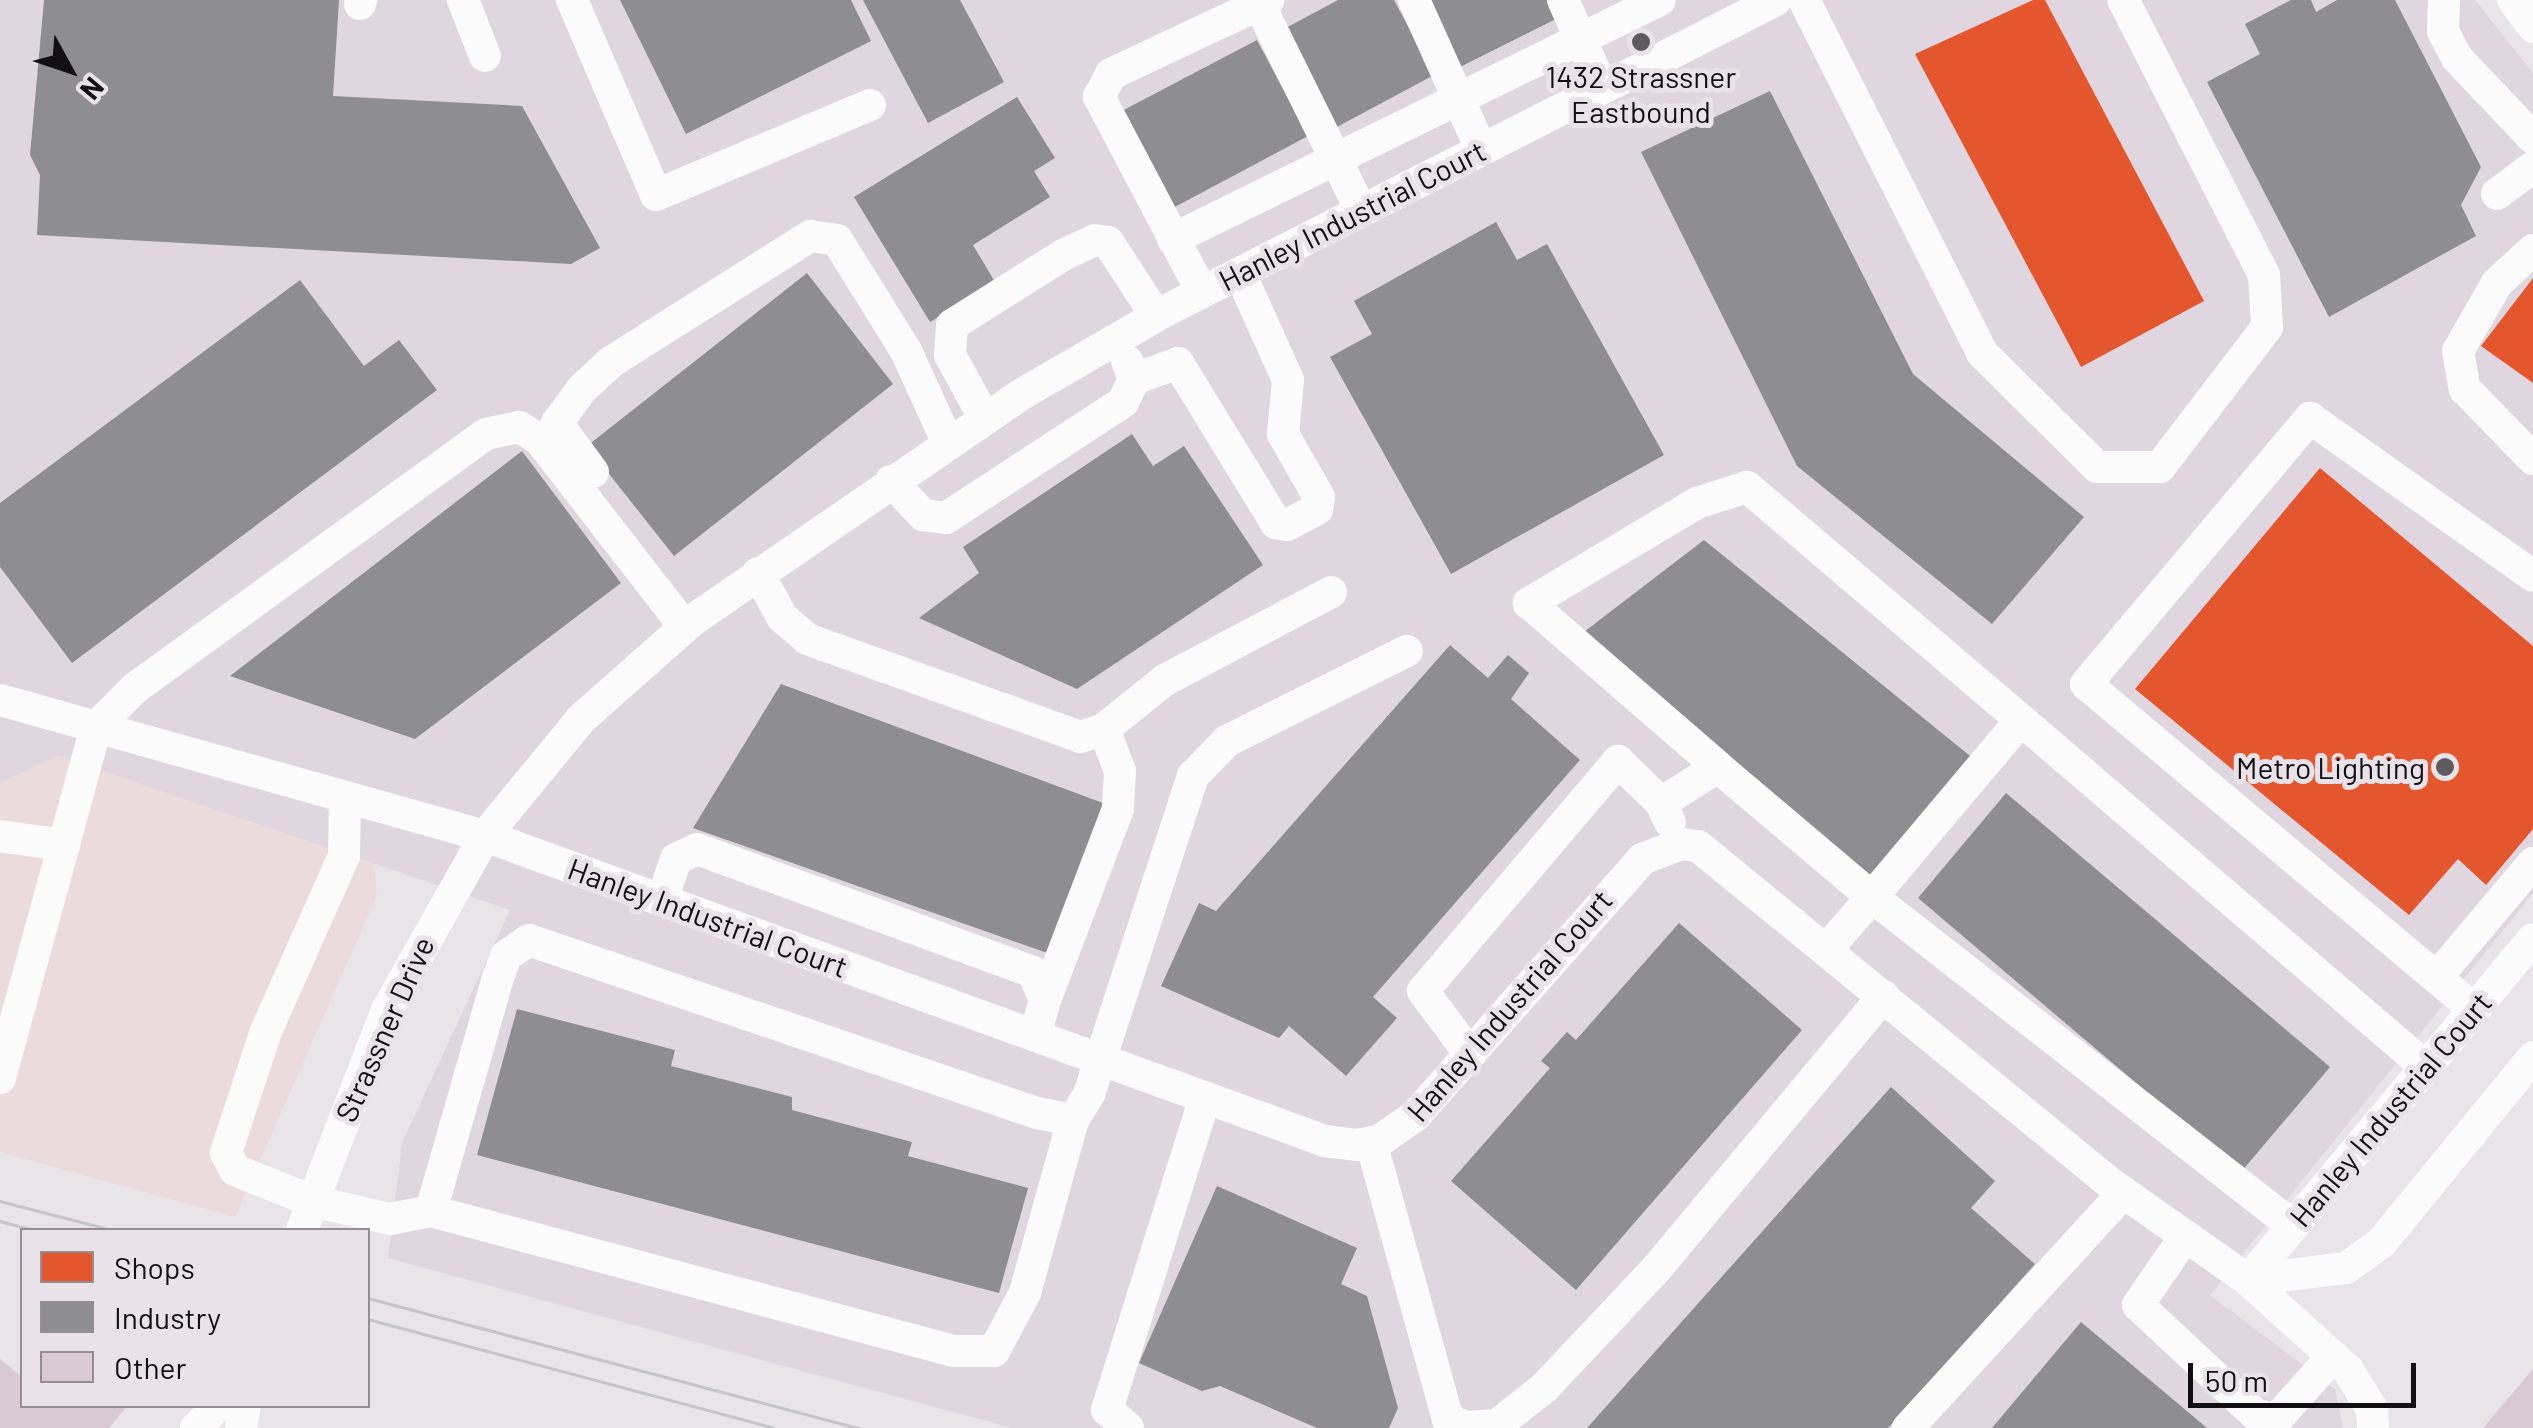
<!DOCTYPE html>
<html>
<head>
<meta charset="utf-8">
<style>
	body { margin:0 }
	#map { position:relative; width:2533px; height:1428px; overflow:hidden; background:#e8e4e8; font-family:Barlow,sans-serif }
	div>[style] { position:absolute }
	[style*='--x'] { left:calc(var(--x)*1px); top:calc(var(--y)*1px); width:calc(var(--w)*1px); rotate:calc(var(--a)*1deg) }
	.commercial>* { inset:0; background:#ecdbdd }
	.built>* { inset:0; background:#dfd6df }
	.shops>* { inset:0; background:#e4572e }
	.industry>* { inset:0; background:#8d8d92 }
	.building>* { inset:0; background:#d9c9d4 }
	.minor>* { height:32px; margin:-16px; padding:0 16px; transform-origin:16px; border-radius:16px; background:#fcfbfc }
	.tram>* { height:2.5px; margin:-1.25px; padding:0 1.25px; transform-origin:1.25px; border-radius:1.25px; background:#c6c5c6 }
	.dots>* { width:28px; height:28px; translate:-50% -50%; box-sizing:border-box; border:5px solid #eae2e9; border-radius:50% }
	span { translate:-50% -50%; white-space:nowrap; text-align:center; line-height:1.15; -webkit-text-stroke:10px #eae2e9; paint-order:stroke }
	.poi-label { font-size:30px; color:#131013 }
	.right { translate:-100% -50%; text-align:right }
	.street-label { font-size:30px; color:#131013 }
	.legend { position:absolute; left:20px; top:1228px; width:350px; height:180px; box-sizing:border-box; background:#eae2e9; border:2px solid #948e93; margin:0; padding:12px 18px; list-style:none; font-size:30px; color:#131013 }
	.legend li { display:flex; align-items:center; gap:20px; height:50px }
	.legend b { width:50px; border:2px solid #948e93 }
	.north { position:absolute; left:20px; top:20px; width:100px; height:100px; -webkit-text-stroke:8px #eae2e9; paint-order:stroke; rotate:130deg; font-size:28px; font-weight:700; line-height:40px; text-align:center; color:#131013 }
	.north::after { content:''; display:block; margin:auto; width:35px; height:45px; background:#131013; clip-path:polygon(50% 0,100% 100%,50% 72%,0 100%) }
	.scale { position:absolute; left:2188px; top:1363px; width:228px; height:45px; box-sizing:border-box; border:5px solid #131013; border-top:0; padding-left:12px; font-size:30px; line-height:35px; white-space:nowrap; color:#131013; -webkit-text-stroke:8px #eae2e9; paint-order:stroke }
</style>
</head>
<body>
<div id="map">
	<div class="commercial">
		<i style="clip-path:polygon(58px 756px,372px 848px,377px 895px,235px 1217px,0 1152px,0 783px)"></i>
	</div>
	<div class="built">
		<i style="clip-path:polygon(0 0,2475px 0,2533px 73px,2533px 893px,2210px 1295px,2335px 1389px,2343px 1428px,1012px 1428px,388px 1258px,402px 1143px,510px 910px,58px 756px,0 783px)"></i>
	</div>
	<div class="shops">
		<i style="clip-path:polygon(2033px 0,2045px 0,2204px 301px,2081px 367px,1915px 54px)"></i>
		<i style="clip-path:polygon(2533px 278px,2533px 383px,2481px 346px)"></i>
		<i style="clip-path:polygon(2320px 468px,2533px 646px,2533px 829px,2486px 885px,2458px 859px,2409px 915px,2135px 689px)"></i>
	</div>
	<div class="industry">
		<i style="clip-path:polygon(44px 0,339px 0,333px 96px,522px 106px,600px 248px,571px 264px,37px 235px,40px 175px,30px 155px)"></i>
		<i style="clip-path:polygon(620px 0,851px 0,871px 41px,686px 134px)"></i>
		<i style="clip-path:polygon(863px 0,960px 0,1004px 82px,928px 123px)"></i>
		<i style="clip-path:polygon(1338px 0,1394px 0,1434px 75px,1335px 128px,1282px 30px)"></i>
		<i style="clip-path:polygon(1427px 0,1552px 0,1560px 17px,1458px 68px)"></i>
		<i style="clip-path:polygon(2291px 0,2311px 0,2316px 12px,2337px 0,2395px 0,2481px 167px,2461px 205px,2476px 236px,2329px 317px,2207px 82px,2260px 54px,2245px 24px)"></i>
		<i style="clip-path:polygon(1257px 40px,1308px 136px,1171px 209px,1120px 112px)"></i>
		<i style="clip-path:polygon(1770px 91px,1913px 374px,2084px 517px,1992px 624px,1797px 466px,1641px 152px)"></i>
		<i style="clip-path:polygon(1017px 97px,1055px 158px,1034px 171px,1050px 197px,973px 245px,995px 282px,930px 322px,854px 197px)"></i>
		<i style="clip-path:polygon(1496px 222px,1517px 260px,1547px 244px,1664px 455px,1451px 574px,1330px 357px,1372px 334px,1354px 301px)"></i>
		<i style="clip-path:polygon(807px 273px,893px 384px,674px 556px,587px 446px)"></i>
		<i style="clip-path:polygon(300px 280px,364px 366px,399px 340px,437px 390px,72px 663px,0 567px,0 503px)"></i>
		<i style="clip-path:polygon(1132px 434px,1153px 466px,1184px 446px,1263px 565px,1077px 689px,919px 618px,979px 573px,963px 547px)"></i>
		<i style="clip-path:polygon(522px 451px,621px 583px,415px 739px,230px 676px)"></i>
		<i style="clip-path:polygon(1704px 540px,1975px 760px,1872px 882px,1580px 635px)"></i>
		<i style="clip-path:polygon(1450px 645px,1488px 678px,1508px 655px,1529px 673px,1511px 699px,1580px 760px,1373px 997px,1397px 1018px,1346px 1076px,1289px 1026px,1279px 1038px,1161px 986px,1199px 903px,1216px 911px)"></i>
		<i style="clip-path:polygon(781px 684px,1103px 803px,1053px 955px,693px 828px)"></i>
		<i style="clip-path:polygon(2006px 793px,2330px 1067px,2241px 1172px,1918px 898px)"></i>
		<i style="clip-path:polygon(1679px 923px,1802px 1030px,1576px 1290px,1451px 1181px,1550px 1068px,1541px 1061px,1567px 1032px,1576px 1040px)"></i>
		<i style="clip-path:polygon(517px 1009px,675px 1050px,671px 1066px,792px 1097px,792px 1110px,912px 1142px,908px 1156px,1028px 1188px,999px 1293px,477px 1155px)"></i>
		<i style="clip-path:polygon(1891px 1087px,1995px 1181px,1971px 1208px,2035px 1264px,1888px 1428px,1587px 1428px)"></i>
		<i style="clip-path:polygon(1217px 1186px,1357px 1248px,1341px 1284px,1367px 1296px,1398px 1408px,1389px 1428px,1317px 1428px,1220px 1386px,1202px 1391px,1139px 1363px)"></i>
		<i style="clip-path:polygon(2081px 1322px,2207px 1428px,1992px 1428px)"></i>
	</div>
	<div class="building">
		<i style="clip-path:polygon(0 1359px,22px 1377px,22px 1406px,127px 1406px,109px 1428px,0 1428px)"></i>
		<i style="clip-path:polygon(2533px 1369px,2533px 1428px,2483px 1428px)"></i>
	</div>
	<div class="minor">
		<i style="--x:463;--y:0;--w:60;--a:68.6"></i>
		<i style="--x:572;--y:0;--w:212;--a:66.7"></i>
		<i style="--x:656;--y:195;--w:232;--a:-22.8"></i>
		<i style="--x:1414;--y:0;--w:163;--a:65.8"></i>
		<i style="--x:1563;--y:0;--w:95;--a:65.9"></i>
		<i style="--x:1804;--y:0;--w:395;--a:63.2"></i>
		<i style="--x:1982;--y:353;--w:162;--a:44.7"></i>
		<i style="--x:2097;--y:467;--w:63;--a:0"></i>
		<i style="--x:2160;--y:467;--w:176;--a:-52.6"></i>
		<i style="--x:2267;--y:327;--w:52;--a:-93.3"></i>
		<i style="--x:2264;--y:275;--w:309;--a:-117.1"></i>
		<i style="--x:2444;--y:0;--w:31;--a:92"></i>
		<i style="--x:2443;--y:31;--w:30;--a:63"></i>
		<i style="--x:2457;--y:58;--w:110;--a:46.5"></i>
		<i style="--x:2513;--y:0;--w:34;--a:53"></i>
		<i style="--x:360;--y:4;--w:4;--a:-76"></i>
		<i style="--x:1259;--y:4;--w:230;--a:63.7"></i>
		<i style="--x:2497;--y:194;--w:45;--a:-36.9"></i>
		<i style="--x:1173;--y:239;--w:542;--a:-26.14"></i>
		<i style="--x:2533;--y:250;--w:49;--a:137.5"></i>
		<i style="--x:2497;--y:283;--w:78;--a:119.8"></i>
		<i style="--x:2458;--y:351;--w:39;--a:80"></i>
		<i style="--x:2465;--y:389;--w:98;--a:45.8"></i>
		<i style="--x:1202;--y:292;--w:221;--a:-117.8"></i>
		<i style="--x:1099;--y:97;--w:26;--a:-62"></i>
		<i style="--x:1111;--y:74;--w:174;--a:-25.2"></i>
		<i style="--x:1134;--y:379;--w:47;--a:-20"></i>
		<i style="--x:1178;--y:363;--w:188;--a:58.5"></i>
		<i style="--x:1276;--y:523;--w:11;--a:10"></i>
		<i style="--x:1287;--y:525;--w:34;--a:-28"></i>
		<i style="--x:1317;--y:509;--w:12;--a:-81"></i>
		<i style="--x:1319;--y:497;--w:73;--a:-119.7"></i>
		<i style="--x:1283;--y:434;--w:54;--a:-84.7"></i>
		<i style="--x:1288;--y:380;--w:117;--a:-114.2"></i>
		<i style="--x:985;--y:419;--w:73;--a:-118.7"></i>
		<i style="--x:950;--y:355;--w:30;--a:-86"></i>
		<i style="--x:952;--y:325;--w:131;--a:-32.2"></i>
		<i style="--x:1063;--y:255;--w:35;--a:-25"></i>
		<i style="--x:1095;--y:240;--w:13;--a:9"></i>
		<i style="--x:1108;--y:242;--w:88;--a:57"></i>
		<i style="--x:593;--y:472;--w:61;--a:-126.3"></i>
		<i style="--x:557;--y:423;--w:42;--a:-53.7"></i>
		<i style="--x:582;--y:389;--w:40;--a:-43"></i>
		<i style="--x:611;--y:362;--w:236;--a:-32.3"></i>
		<i style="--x:810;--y:236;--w:27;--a:8"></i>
		<i style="--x:837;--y:240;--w:131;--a:58.1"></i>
		<i style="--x:906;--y:351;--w:101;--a:65.5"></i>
		<i style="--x:891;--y:481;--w:47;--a:46.7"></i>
		<i style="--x:923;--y:515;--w:23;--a:7"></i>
		<i style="--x:946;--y:518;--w:212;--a:-33.2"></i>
		<i style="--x:1123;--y:402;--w:25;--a:-64"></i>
		<i style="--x:1134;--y:379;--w:19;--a:-111"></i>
		<i style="--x:758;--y:573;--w:50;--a:61.4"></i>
		<i style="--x:782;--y:617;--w:33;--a:41"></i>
		<i style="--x:807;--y:639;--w:290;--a:19.7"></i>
		<i style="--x:1080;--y:737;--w:25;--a:-18"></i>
		<i style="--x:1104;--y:729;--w:78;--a:-38.8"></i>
		<i style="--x:1165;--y:680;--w:188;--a:-27.9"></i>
		<i style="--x:0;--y:700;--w:504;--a:15.66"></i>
		<i style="--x:485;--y:836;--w:894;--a:19.96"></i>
		<i style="--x:1325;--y:1141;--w:31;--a:7"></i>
		<i style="--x:1356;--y:1145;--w:23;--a:-10"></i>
		<i style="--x:1379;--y:1141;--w:44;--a:-34.8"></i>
		<i style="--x:1415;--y:1116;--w:343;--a:-48.5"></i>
		<i style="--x:1642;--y:859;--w:42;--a:-21"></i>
		<i style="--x:1681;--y:844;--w:17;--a:7"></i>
		<i style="--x:1698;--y:846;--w:532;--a:39.28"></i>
		<i style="--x:2110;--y:1183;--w:169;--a:35.1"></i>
		<i style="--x:2248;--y:1280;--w:135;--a:42"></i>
		<i style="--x:2348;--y:1370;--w:46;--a:58.4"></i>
		<i style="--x:2372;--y:1409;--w:19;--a:87"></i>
		<i style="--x:2021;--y:720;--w:533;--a:40.59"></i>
		<i style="--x:345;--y:797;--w:59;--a:91"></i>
		<i style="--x:344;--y:856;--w:192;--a:114"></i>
		<i style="--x:266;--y:1031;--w:128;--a:108.2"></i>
		<i style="--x:226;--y:1153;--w:19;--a:62"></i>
		<i style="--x:235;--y:1170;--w:83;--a:21.9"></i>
		<i style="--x:312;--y:1201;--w:80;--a:13"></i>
		<i style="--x:390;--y:1219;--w:42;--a:-11"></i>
		<i style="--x:431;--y:1211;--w:242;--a:-74"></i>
		<i style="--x:498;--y:978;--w:23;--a:-70"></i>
		<i style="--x:506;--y:956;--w:28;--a:-35"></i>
		<i style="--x:529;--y:940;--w:537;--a:18.81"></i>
		<i style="--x:1037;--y:1113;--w:37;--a:11"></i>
		<i style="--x:1073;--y:1120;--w:31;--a:-58"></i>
		<i style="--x:1089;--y:1094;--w:335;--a:-71.9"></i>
		<i style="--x:1193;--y:776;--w:49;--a:-45.8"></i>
		<i style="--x:1227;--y:741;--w:201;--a:-26.6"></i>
		<i style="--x:1661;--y:803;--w:67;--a:-32.3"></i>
		<i style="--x:1718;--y:767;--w:202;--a:40.2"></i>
		<i style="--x:1872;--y:897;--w:231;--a:-49.9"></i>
		<i style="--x:2021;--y:720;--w:360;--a:-139.6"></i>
		<i style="--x:1747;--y:487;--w:52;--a:162.3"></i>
		<i style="--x:1697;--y:503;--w:196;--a:149.2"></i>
		<i style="--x:1529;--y:603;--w:250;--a:40.9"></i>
		<i style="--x:0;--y:836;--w:65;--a:8"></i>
		<i style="--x:662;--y:900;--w:43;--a:-71.1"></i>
		<i style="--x:676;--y:859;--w:23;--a:-25"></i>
		<i style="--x:697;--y:849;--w:358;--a:20.1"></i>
		<i style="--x:1033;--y:972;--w:30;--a:67"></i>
		<i style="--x:1045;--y:1000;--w:37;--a:106"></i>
		<i style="--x:1828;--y:948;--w:67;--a:-49.2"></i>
		<i style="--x:1872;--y:897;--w:534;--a:38.01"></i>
		<i style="--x:2437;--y:977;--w:149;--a:-49.9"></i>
		<i style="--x:1045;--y:1000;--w:204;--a:-69.1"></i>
		<i style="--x:1118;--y:809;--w:38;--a:-87"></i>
		<i style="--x:1120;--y:771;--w:45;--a:-110.9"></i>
		<i style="--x:2474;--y:1009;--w:506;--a:-140.05"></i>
		<i style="--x:2086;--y:684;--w:348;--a:-49.9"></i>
		<i style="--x:2310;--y:418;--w:273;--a:35.3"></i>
		<i style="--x:1469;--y:1053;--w:77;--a:-126.6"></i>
		<i style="--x:1423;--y:991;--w:302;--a:-49.7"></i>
		<i style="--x:1618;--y:761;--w:60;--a:44.3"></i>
		<i style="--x:1661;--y:803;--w:21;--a:65"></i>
		<i style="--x:0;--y:1078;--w:364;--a:-74.7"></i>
		<i style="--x:96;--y:727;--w:55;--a:-45"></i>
		<i style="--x:135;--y:688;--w:433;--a:-35.9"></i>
		<i style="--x:486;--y:434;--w:34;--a:-12"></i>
		<i style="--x:519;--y:427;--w:23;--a:31"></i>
		<i style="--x:539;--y:439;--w:238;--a:52.2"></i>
		<i style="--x:1371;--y:1142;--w:288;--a:74.5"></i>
		<i style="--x:1448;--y:1420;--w:19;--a:21"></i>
		<i style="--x:1466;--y:1427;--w:31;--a:-4"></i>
		<i style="--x:1497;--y:1425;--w:60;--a:-38.2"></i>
		<i style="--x:1544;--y:1388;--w:165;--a:-46.7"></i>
		<i style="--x:1657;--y:1268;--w:354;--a:-50.2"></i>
		<i style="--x:431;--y:1211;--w:541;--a:14.99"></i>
		<i style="--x:954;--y:1351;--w:40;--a:0"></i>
		<i style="--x:994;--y:1351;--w:66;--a:-61.9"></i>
		<i style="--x:1025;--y:1293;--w:180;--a:-74.5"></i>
		<i style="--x:302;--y:1230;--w:236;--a:-68.9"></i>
		<i style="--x:387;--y:1010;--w:200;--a:-60.6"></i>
		<i style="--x:485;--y:836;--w:151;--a:-50.6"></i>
		<i style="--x:581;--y:719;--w:149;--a:-41.5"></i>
		<i style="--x:693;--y:620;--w:399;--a:-34.5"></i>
		<i style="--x:1022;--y:394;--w:168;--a:-30.1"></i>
		<i style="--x:1167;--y:310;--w:683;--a:-26.98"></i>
		<i style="--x:2184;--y:1238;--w:81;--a:124.5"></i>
		<i style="--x:2138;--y:1305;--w:160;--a:43"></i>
		<i style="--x:2255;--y:1414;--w:22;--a:16"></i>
		<i style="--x:2276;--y:1420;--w:86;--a:-48.3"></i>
		<i style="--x:2248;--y:1280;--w:444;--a:-50.1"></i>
		<i style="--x:2248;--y:1280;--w:99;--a:-7"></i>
		<i style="--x:2346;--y:1268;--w:43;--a:-35.5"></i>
		<i style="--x:2381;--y:1243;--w:240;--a:-50.7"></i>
		<i style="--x:196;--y:1428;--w:30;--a:-46"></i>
		<i style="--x:241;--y:1428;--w:22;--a:-80"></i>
		<i style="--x:1128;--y:1428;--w:28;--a:-139"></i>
		<i style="--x:1107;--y:1410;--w:328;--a:-72.6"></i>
		<i style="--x:1908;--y:1428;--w:319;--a:-47.5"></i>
	</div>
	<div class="tram">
		<i style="--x:0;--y:1201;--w:116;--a:14.5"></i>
		<i style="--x:0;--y:1221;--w:35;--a:15"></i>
		<i style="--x:368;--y:1298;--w:507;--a:14.86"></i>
		<i style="--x:368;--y:1319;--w:420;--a:15"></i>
	</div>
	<div class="dots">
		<i style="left:1641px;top:42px;background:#5e5a5e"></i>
		<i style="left:2445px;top:767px;background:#5e5a5e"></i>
	</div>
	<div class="poi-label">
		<span style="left:1641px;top:93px">1432 Strassner<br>Eastbound</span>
		<span class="right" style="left:2425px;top:767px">Metro Lighting</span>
	</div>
	<div class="street-label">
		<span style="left:1352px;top:215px;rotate:-27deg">Hanley Industrial Court</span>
		<span style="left:708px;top:917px;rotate:20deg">Hanley Industrial Court</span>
		<span style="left:1509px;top:1005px;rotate:-49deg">Hanley Industrial Court</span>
		<span style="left:384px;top:1029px;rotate:-66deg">Strassner Drive</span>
		<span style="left:2390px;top:1109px;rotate:-50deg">Hanley Industrial Court</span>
	</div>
	<ul class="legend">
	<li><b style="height:28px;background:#e4572e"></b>Shops</li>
	<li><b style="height:28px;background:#8d8d92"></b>Industry</li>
	<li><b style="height:28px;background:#d9c9d4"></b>Other</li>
	</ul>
	<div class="north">N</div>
	<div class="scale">50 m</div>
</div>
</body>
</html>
